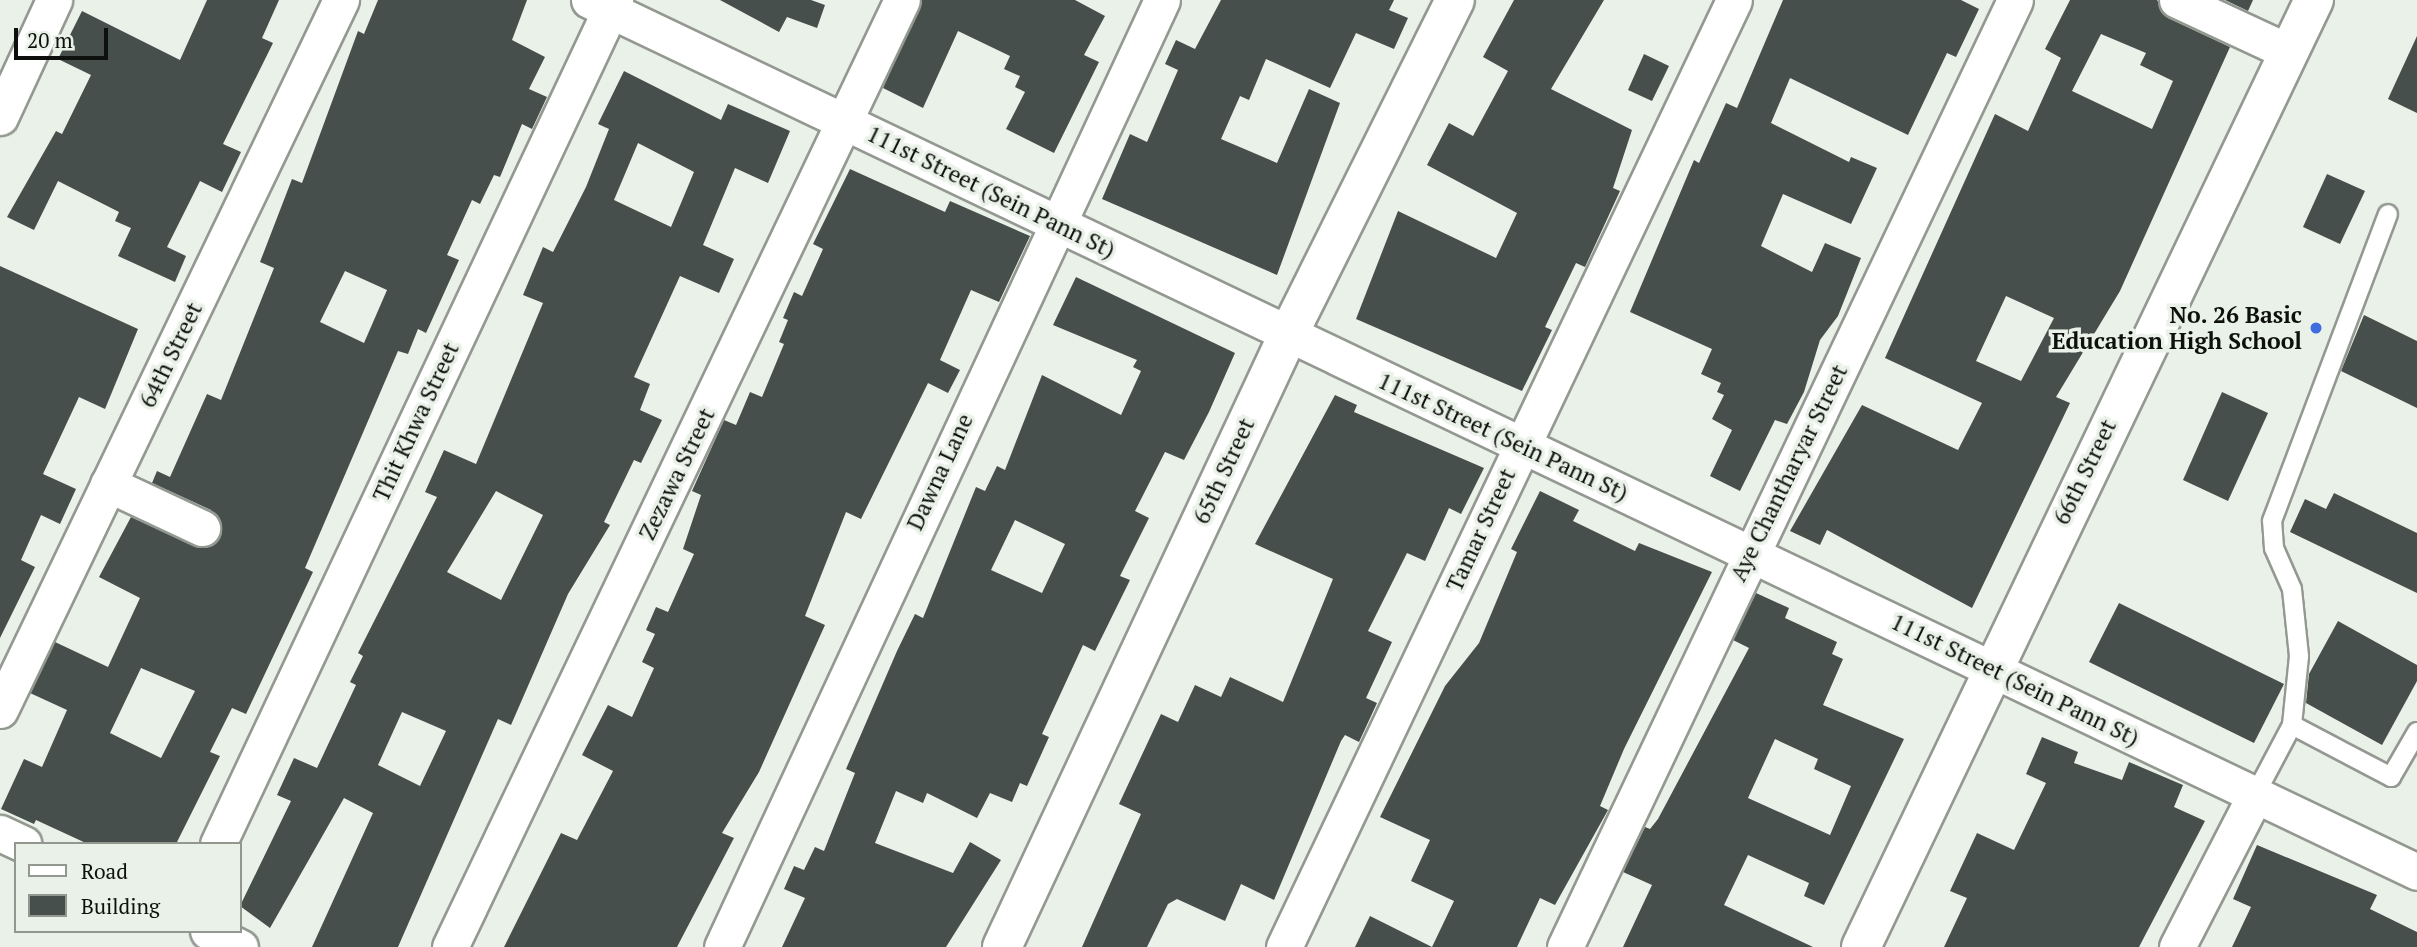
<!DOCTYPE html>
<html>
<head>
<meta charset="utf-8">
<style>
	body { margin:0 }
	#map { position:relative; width:2417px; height:947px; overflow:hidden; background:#eaf1e8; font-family:"PT Serif",serif }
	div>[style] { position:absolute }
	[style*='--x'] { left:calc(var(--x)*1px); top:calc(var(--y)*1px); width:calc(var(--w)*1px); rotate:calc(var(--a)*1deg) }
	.building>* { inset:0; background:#464f4b }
	.roads { filter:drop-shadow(2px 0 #939991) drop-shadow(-2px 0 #939991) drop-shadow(0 2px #939991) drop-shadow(0 -2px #939991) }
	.service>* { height:18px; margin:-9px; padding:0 9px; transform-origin:9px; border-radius:9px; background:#fff }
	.minor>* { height:35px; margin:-17.5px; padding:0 17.5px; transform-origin:17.5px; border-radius:17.5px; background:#fff }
	.tertiary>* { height:38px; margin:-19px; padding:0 19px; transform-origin:19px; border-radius:19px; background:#fff }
	.dots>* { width:19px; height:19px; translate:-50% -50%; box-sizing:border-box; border:4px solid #eaf1e8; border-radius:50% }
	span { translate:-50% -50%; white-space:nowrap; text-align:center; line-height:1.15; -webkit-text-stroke:7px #eaf1e8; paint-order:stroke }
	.street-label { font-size:23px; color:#0e100d }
	.poi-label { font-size:23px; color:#0e100d; font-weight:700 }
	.right { translate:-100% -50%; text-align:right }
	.legend { position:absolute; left:14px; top:842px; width:228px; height:91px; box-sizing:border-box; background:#eaf1e8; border:2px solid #929790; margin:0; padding:9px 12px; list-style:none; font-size:21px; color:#0e100d }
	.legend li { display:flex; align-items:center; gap:14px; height:35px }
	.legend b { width:35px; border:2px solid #929790 }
	.scale { position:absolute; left:14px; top:28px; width:94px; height:32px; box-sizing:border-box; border:4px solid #0e100d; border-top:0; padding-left:9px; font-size:21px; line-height:24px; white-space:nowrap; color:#0e100d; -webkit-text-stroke:5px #eaf1e8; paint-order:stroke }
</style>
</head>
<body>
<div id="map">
	<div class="building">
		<i style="clip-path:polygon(207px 0,279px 0,262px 38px,273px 43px,223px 144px,241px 152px,222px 192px,200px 181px,167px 247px,186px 256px,175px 282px,118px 256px,131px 228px,115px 221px,119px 212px,58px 181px,34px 230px,7px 217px,56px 131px,62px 134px,91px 75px,58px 59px,82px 11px,180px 60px)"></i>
		<i style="clip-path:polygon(evenodd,378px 0,527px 0,512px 40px,545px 57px,529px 89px,547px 97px,532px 129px,522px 124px,500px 177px,494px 175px,480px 204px,472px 200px,447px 255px,459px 260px,426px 333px,418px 329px,408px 354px,398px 351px,305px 568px,313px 572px,246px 714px,232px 708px,210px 752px,220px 756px,176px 844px,88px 844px,36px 820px,34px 824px,1px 809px,24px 759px,42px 767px,67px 710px,30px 693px,55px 642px,108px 667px,140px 598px,99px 577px,131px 517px,194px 546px,213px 545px,220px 536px,211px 510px,152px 483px,157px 471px,170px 477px,207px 394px,221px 400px,274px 268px,260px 262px,292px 179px,302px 183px,358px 31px,364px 34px,378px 0,345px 271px,387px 290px,364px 343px,320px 322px,345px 271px,378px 0,141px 668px,195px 691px,161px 758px,110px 733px,141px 668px)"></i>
		<i style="clip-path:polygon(720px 0,811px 0,825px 5px,817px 28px,787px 17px,779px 32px)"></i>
		<i style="clip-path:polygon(922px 0,1075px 0,1105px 16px,1084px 55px,1099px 62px,1054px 153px,1006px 129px,1025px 92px,1015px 87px,1020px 76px,1004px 69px,1010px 56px,958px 31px,923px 108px,883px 88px)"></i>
		<i style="clip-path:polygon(1221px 0,1394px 0,1389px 10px,1408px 18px,1394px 49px,1356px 33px,1330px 88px,1266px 59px,1249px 100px,1240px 96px,1221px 139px,1277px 163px,1309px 89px,1340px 103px,1277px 275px,1102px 199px,1130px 134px,1147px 142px,1178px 70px,1165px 64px,1176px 40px,1195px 49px)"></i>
		<i style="clip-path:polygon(1514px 0,1604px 0,1551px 89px,1632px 130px,1613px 188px,1620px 191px,1585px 267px,1576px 263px,1545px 327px,1552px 330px,1522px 391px,1356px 319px,1398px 211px,1496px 258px,1517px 213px,1427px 165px,1449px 123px,1473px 136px,1508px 71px,1483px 57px)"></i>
		<i style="clip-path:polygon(1783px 0,1961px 0,1979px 9px,1956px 57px,1947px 53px,1908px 135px,1790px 78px,1771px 123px,1849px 162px,1851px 157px,1877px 168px,1851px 224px,1783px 194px,1761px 246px,1812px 272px,1825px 243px,1861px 258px,1838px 316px,1820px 340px,1804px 392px,1787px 424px,1775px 420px,1740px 491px,1710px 476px,1732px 430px,1712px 419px,1724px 395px,1717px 392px,1721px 383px,1701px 374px,1712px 349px,1630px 312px,1694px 160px,1699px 163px,1726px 103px,1737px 108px)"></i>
		<i style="clip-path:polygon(evenodd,2070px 0,2157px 0,2168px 18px,2230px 47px,2120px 291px,2056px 397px,2070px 403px,1972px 608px,1827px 530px,1820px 545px,1790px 531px,1862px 405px,1958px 450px,1982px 403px,1885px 358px,1995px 114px,2028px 131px,2061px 58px,2045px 49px,2070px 0,2101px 34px,2146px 53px,2140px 65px,2173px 81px,2152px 129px,2072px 91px,2101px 34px,2070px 0,2006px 296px,2054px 318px,2021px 381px,1976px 361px,2006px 296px)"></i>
		<i style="clip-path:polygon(2225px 0,2253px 0,2248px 11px)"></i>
		<i style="clip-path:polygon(2417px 36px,2417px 113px,2388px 99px)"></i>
		<i style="clip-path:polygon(1644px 54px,1669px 66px,1652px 101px,1628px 90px)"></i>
		<i style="clip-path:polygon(evenodd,624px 71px,721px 120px,728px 104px,790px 131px,768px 183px,735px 168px,703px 245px,734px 259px,719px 293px,680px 276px,634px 377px,650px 384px,640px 410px,662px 420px,641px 463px,634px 460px,604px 522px,610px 525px,568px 594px,511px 725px,498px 719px,398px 947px,312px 947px,373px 813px,344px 798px,270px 928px,240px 906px,291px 801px,277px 795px,294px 758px,317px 768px,356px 685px,350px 682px,363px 656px,358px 653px,437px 497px,425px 492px,444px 450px,476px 464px,543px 303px,523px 295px,543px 247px,553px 252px,586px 187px,609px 129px,598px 124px,624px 71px,638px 143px,694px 172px,671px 227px,614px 200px,638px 143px,624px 71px,496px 491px,543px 515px,501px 600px,447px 572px,496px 491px,624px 71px,402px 712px,446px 731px,420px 786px,378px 765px,402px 712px)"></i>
		<i style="clip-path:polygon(850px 169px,945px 212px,950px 201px,1030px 236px,999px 302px,971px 290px,940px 360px,960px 370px,948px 393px,928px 383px,861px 519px,846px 512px,805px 616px,825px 625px,759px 772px,722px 833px,734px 838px,677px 947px,504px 947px,561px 833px,577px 840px,613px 771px,582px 755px,608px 705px,632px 717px,654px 668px,642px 662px,655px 634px,646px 630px,656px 607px,668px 612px,694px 554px,683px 549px,701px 495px,692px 491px,724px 420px,736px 425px,750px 392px,762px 397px,784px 344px,779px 342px,788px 320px,783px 318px,794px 292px,802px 296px,823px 249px,813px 244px)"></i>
		<i style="clip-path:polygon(2327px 174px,2365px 191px,2340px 244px,2303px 227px)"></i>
		<i style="clip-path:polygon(0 266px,138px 329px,105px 409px,79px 397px,43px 474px,76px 489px,60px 524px,41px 515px,21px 560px,35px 567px,0 638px)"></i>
		<i style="clip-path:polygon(evenodd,1076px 277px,1235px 353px,1209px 412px,1184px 460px,1165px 452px,1135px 511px,1149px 518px,1120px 576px,1130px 580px,1095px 651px,1083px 645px,1042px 734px,1049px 737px,1027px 786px,1020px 783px,1012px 802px,990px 793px,977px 818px,927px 793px,923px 803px,896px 791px,875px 843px,953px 873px,970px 842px,1001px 860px,946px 947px,782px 947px,805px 898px,784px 889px,794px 866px,804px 870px,815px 847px,824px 851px,855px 773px,846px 769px,897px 651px,915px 614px,923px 618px,976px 487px,985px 491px,997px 466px,1005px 470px,1042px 375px,1121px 415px,1141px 371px,1133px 367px,1137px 360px,1053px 325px,1076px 277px,1015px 520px,1065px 544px,1042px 593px,991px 570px,1015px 520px)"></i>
		<i style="clip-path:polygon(2364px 315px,2417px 341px,2417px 408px,2341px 371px)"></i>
		<i style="clip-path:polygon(2222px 392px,2268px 413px,2228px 501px,2183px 480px)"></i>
		<i style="clip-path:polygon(1335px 395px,1357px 405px,1354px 412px,1484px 468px,1461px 514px,1449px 508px,1425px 561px,1407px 553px,1368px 631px,1392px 642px,1366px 698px,1377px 703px,1359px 742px,1345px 735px,1341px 741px,1274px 900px,1241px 884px,1225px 921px,1177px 899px,1168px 904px,1147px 947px,1082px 947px,1141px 814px,1119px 804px,1161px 714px,1178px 722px,1195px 685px,1221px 697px,1230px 677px,1283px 702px,1333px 579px,1255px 544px)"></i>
		<i style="clip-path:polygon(1540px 491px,1579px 510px,1573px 521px,1635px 551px,1639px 543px,1712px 572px,1624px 749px,1600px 806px,1608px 810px,1555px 905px,1540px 898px,1517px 947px,1432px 947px,1454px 901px,1411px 881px,1430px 840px,1380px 817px,1445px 686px,1479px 643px,1517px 552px,1511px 549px)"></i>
		<i style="clip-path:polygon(2334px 493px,2417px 533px,2417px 593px,2290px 532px,2305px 499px,2326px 509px)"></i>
		<i style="clip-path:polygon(evenodd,1756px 593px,1789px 608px,1785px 618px,1837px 642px,1832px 654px,1843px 659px,1823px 705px,1904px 739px,1824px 905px,1804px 896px,1809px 883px,1748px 855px,1724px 905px,1813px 947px,1623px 947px,1652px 885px,1623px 872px,1645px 827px,1650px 829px,1658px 819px,1749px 648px,1733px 640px,1756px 593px,1775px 739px,1818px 759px,1814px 769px,1851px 786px,1830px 835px,1748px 798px,1775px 739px)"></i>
		<i style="clip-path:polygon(2119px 603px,2284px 684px,2254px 743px,2089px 662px)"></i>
		<i style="clip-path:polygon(2338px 621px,2417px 665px,2417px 681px,2382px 745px,2306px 703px,2309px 674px)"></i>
		<i style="clip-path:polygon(2042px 737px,2078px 752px,2074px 763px,2122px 780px,2129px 762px,2183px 785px,2174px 807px,2205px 821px,2139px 947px,1944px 947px,1967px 898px,1950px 891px,1977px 833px,2014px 850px,2046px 783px,2026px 774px)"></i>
		<i style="clip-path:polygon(2257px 845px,2377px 895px,2370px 909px,2417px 932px,2417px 947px,2232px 947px,2251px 907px,2233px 899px)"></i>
		<i style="clip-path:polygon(1370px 916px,1432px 947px,1355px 947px)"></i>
	</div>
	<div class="roads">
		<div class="service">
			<i style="--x:2292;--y:725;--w:69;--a:-84.2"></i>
			<i style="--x:2299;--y:656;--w:67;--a:-96"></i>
			<i style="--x:2292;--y:589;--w:45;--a:-113.7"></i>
			<i style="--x:2274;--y:548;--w:27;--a:-94"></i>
			<i style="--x:2272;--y:521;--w:328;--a:-69.3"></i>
			<i style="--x:2255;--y:795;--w:79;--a:-62.1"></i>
			<i style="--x:2292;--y:725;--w:112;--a:27.7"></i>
			<i style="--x:2391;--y:777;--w:52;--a:-60"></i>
		</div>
		<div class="minor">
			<i style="--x:589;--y:0;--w:2025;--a:25.5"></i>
			<i style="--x:2177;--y:0;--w:123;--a:24.9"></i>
			<i style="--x:0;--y:117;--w:129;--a:-65.2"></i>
			<i style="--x:108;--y:484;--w:104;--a:25.1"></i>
			<i style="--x:0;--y:710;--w:788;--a:-64.35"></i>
			<i style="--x:0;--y:833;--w:26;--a:25"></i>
			<i style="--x:218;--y:844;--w:933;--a:-64.81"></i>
			<i style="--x:208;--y:931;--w:36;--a:27"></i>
			<i style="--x:450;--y:947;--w:1049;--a:-64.49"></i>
			<i style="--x:722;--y:947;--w:1044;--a:-65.08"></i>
			<i style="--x:1284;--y:947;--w:1048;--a:-64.58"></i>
			<i style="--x:1565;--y:947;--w:1048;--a:-64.58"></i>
			<i style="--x:2177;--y:947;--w:171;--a:-62.8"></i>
		</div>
		<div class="tertiary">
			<i style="--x:1002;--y:947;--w:676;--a:-64.95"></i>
			<i style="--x:1288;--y:335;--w:374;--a:-63.5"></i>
			<i style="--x:1861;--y:947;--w:1050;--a:-64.44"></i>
		</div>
	</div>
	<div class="dots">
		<i style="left:2316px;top:328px;background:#3f6dde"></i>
	</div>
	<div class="street-label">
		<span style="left:991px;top:192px;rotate:26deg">111st Street (Sein Pann St)</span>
		<span style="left:171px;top:355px;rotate:-64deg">64th Street</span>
		<span style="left:416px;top:422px;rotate:-65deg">Thit Khwa Street</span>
		<span style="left:1503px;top:437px;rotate:25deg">111st Street (Sein Pann St)</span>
		<span style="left:1224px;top:471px;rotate:-65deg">65th Street</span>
		<span style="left:940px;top:472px;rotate:-65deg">Dawna Lane</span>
		<span style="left:2085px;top:472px;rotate:-64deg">66th Street</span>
		<span style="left:1789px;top:473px;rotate:-64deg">Aye Chantharyar Street</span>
		<span style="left:677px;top:474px;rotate:-64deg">Zezawa Street</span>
		<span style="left:1481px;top:530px;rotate:-65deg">Tamar Street</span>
		<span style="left:2015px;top:680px;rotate:26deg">111st Street (Sein Pann St)</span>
	</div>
	<div class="poi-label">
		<span class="right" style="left:2302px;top:328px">No. 26 Basic<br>Education High School</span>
	</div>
	<ul class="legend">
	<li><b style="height:9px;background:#fff"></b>Road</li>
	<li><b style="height:19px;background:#464f4b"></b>Building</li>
	</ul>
	<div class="scale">20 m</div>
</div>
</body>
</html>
